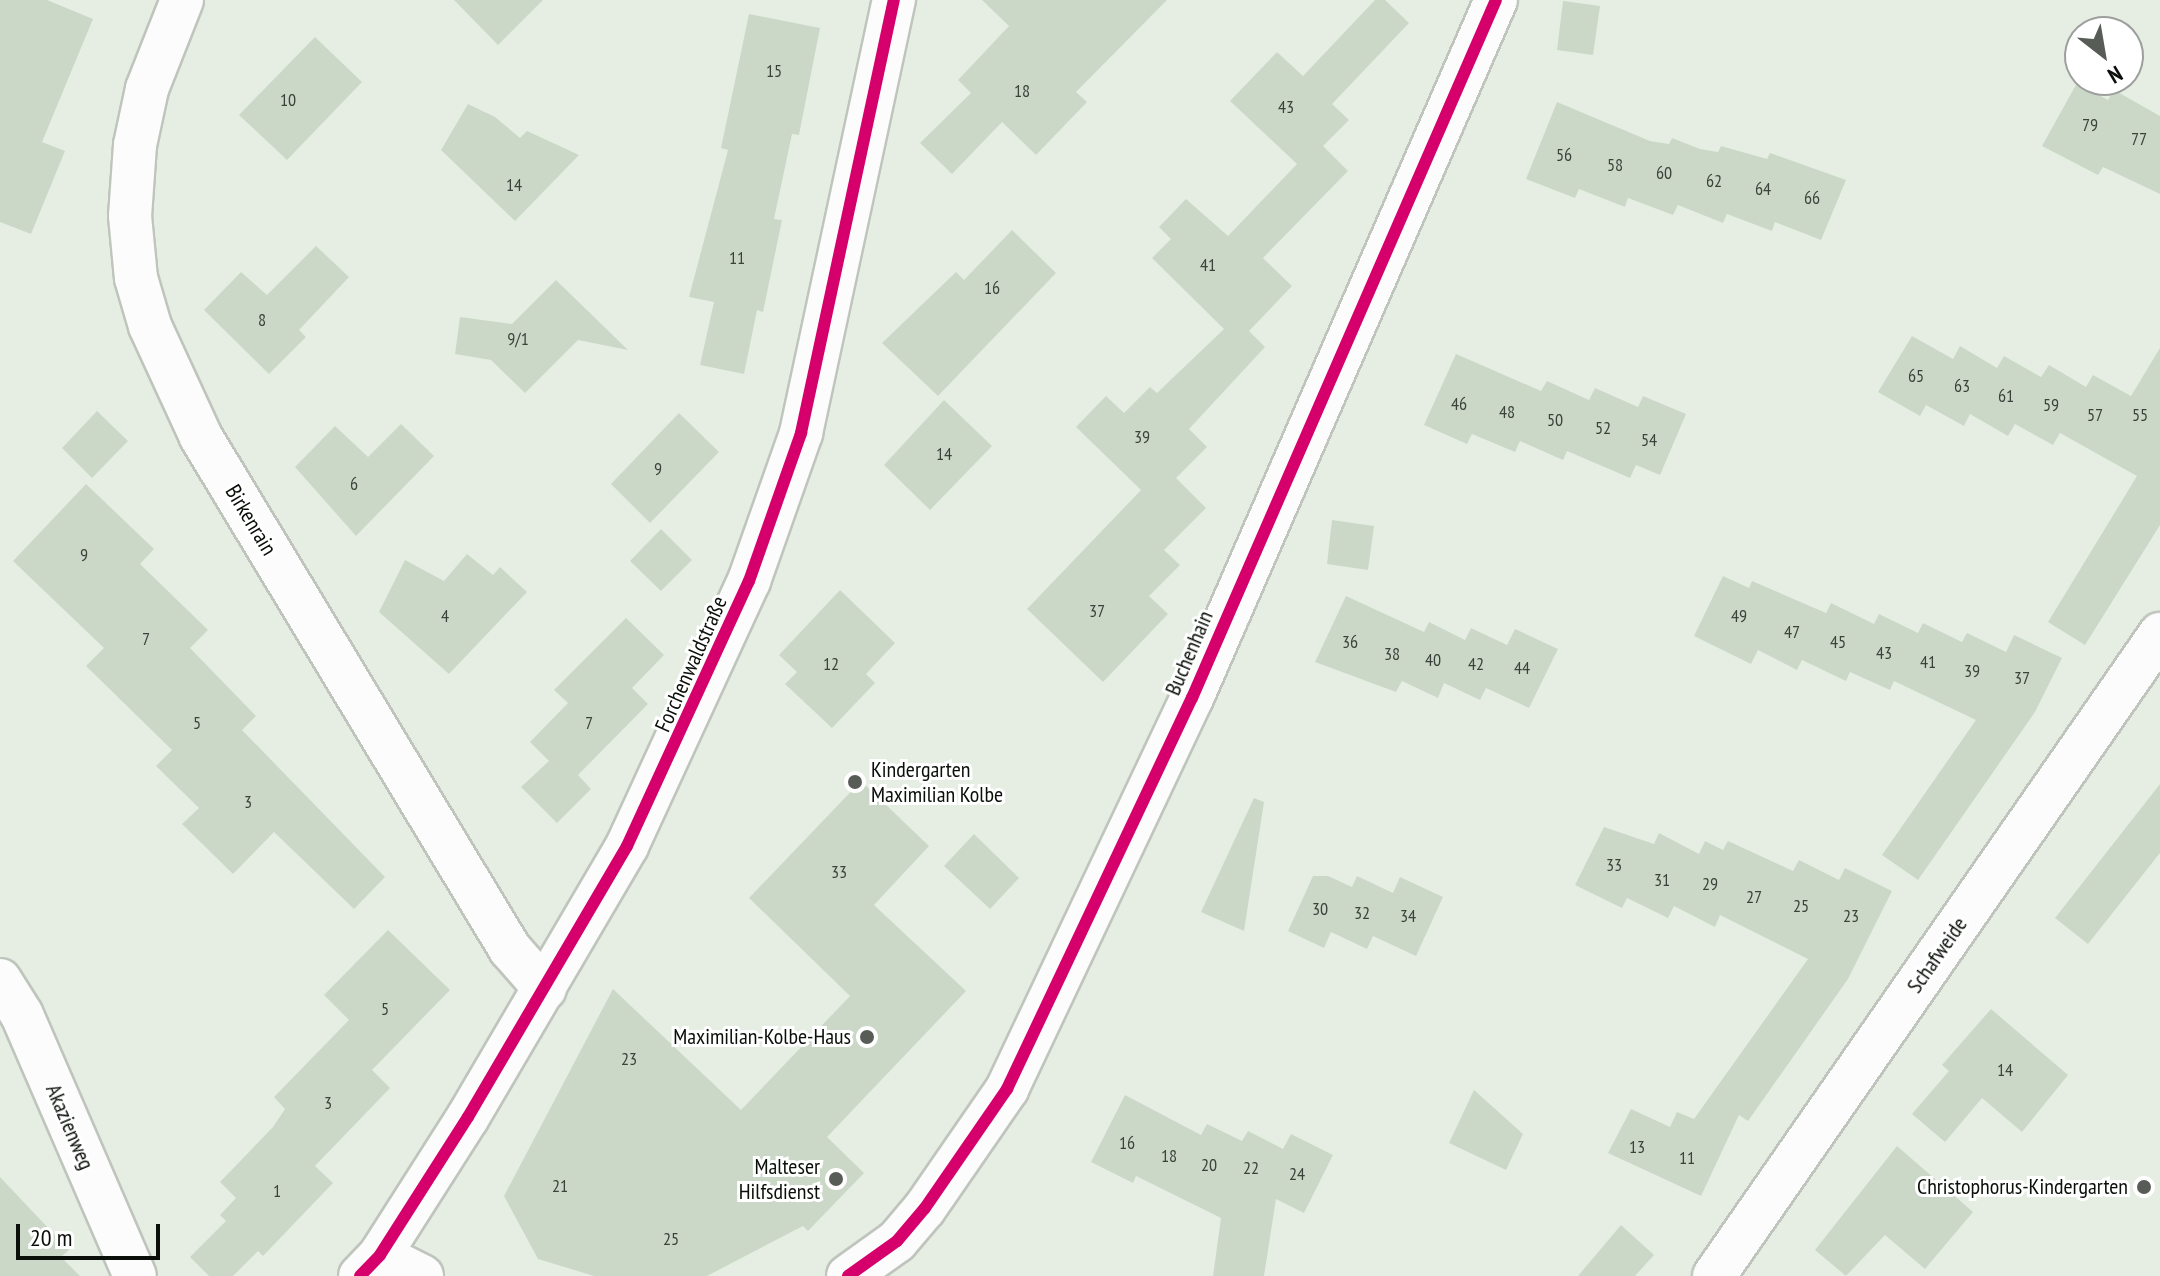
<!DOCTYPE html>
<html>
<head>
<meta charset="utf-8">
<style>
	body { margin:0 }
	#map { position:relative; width:2160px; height:1276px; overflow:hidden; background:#e6eee4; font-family:"PT Sans Narrow",sans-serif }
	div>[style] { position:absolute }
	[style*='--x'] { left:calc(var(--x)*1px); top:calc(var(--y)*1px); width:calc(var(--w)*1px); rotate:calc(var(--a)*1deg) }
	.building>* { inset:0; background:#cbd8c8 }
	.roads { filter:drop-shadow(2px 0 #bfc5bd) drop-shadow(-2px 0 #bfc5bd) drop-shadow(0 2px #bfc5bd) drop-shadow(0 -2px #bfc5bd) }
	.minor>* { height:42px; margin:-21px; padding:0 21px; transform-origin:21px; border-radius:21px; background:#fbfcfb }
	.cycleway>* { height:12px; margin:-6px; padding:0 6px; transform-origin:6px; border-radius:6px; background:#d6006c }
	.dots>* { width:22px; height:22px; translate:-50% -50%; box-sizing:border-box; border:4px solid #fff; border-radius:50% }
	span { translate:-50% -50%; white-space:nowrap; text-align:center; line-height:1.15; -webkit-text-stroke:6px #fff; paint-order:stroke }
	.number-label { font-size:18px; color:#3b423a }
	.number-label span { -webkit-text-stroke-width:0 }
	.street-label { font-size:22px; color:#0a0f09 }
	.poi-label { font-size:22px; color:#0a0f09 }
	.left { translate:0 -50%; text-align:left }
	.right { translate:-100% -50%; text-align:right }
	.north { position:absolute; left:2064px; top:16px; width:80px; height:80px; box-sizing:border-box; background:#fff; border:2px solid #9d9f9d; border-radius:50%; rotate:149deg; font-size:22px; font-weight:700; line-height:32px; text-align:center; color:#0a0f09 }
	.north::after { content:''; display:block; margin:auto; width:28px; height:36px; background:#575d56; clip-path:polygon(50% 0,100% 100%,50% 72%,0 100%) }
	.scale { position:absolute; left:16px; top:1224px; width:144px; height:36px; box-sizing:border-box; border:4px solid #0a0f09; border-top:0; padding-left:10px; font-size:24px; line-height:28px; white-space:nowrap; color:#0a0f09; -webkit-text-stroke:6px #fff; paint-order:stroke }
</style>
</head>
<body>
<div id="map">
	<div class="building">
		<i style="clip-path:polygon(0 0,47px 0,93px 19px,42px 142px,65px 151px,31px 234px,0 222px)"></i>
		<i style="clip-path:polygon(454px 0,543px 0,498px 45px)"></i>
		<i style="clip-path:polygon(982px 0,1167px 0,1076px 92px,1087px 102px,1036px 155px,1002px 122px,952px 174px,920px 143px,971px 93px,958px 80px,1009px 26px)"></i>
		<i style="clip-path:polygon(1375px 0,1385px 0,1409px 23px,1332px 104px,1349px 120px,1323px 146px,1348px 171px,1263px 258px,1292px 286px,1249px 331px,1265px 347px,1189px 429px,1207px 447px,1176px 478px,1206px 508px,1164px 550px,1180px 565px,1149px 596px,1168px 614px,1103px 682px,1027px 609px,1141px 490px,1076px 427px,1106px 396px,1124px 413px,1150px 387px,1157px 393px,1224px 329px,1152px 258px,1171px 239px,1159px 227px,1186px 199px,1228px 236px,1297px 164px,1230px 101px,1277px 52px,1303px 76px)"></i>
		<i style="clip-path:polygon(1563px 1px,1600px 6px,1593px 55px,1557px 50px)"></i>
		<i style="clip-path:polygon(749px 14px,820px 28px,799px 135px,792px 134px,774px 219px,782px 220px,763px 312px,757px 310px,744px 374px,700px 365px,714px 302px,689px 297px,728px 150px,721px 148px)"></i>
		<i style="clip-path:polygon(315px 37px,362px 82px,287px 160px,239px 115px)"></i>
		<i style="clip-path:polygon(2077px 83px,2108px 100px,2114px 90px,2160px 116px,2160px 194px,2103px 167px,2098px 175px,2042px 146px)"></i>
		<i style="clip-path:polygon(1557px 102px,1650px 141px,1669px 144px,1672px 138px,1700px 149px,1718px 152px,1721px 146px,1767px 159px,1770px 153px,1846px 180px,1821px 240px,1775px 222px,1772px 231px,1727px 214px,1723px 223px,1678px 205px,1673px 215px,1628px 198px,1625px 207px,1579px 189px,1575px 198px,1526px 179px)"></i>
		<i style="clip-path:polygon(468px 104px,495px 117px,520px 138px,527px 131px,579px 155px,515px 221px,441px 150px)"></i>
		<i style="clip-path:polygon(1012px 230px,1056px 273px,938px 396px,882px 343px,956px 272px,964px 280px)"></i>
		<i style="clip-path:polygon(316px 246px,349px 277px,299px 330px,306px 337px,269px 374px,204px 310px,241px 272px,267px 295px)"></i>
		<i style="clip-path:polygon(556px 280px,628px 350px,578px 340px,525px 393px,491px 360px,455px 354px,460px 317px,512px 324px)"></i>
		<i style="clip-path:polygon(1912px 336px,1953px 359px,1960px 346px,1997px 368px,2004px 356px,2041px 377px,2049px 365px,2086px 387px,2093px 375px,2131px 396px,2160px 348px,2160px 525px,2085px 645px,2048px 622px,2137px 476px,2060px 433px,2053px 445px,2015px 424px,2008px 436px,1970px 414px,1964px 426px,1926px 405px,1920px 416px,1878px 392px)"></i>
		<i style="clip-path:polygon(1456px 354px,1541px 391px,1547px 381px,1589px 400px,1595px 388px,1638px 407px,1643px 396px,1686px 414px,1660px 475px,1636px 465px,1630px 478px,1567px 451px,1563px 460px,1520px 441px,1515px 452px,1472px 434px,1467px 444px,1424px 425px)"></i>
		<i style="clip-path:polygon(944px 400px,992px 446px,930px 510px,884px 465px)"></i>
		<i style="clip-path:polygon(97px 411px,128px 441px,92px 478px,62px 448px)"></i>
		<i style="clip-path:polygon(679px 413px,719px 452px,650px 523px,611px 484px)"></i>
		<i style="clip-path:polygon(401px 424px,434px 456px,356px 536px,295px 467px,335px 426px,368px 457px)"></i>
		<i style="clip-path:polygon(86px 484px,154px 549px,140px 564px,208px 630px,190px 648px,256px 716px,242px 730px,385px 877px,354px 909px,274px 832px,233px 874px,182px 824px,199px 808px,156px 766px,172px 750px,86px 666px,104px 648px,13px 561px)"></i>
		<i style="clip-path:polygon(1332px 520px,1374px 526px,1368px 570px,1327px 564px)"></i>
		<i style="clip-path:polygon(661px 529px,692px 560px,661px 591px,630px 561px)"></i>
		<i style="clip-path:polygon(467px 554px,493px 575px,500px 567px,527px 592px,449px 674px,379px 612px,405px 560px,444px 581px)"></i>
		<i style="clip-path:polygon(1723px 576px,1749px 588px,1752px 581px,1826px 613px,1831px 603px,1874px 624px,1879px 614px,1918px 633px,1923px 623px,1962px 642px,1967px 633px,2006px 652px,2014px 635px,2062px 658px,2035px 712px,1918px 880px,1882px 855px,1976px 720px,1894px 681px,1890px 690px,1850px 672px,1846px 681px,1802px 660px,1797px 670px,1758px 650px,1751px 664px,1694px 636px)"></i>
		<i style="clip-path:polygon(840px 590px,895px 643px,866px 674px,875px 683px,832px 728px,785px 684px,797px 672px,779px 655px)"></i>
		<i style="clip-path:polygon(1346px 596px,1424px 632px,1429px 622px,1465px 640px,1471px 628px,1507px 645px,1515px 629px,1558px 649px,1529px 708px,1486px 688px,1480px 700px,1444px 683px,1438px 698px,1402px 681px,1396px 692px,1315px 662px)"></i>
		<i style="clip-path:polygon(626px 618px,664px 655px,632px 688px,648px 704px,578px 775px,591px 789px,557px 823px,521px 787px,549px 761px,530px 742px,568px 703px,554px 690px)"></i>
		<i style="clip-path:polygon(861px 781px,929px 846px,874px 905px,966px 991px,827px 1137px,864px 1173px,808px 1231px,803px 1226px,707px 1276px,594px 1276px,538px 1259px,504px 1196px,613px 989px,741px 1110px,850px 996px,749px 898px)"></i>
		<i style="clip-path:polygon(2160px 784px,2160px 853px,2088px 944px,2055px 918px)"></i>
		<i style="clip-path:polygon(1254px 798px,1264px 802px,1244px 931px,1201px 912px)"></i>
		<i style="clip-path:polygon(1604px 827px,1654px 844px,1659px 833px,1699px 854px,1705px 841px,1723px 850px,1728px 841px,1793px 871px,1799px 860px,1839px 880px,1845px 868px,1892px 891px,1848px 979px,1748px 1121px,1739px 1115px,1701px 1196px,1608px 1153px,1631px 1109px,1670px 1127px,1677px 1112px,1694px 1119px,1808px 959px,1720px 915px,1715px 927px,1674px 906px,1668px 918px,1627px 898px,1622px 908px,1575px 885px)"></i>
		<i style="clip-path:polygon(974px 834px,1019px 878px,990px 909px,944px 866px)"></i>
		<i style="clip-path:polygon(1313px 876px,1328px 876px,1352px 887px,1357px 876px,1393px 893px,1400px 877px,1443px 897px,1416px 956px,1373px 936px,1367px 949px,1331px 932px,1324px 948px,1288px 931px)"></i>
		<i style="clip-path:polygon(388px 930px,450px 990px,372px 1070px,390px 1088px,315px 1166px,333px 1183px,263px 1256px,258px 1251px,233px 1276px,209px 1276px,190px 1257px,226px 1221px,220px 1215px,236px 1198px,220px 1182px,273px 1127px,285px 1109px,274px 1097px,349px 1020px,324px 995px)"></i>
		<i style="clip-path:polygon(1991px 1009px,2068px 1075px,2022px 1132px,1982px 1098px,1945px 1142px,1912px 1114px,1949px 1071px,1942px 1065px)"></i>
		<i style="clip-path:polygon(1474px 1090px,1523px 1134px,1506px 1170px,1449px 1143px)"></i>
		<i style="clip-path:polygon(1125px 1095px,1201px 1135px,1207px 1124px,1242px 1141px,1248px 1131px,1283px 1149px,1291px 1134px,1333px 1155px,1304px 1213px,1276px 1199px,1264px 1276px,1213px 1276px,1221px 1218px,1136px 1176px,1133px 1183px,1091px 1162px)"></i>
		<i style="clip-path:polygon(1897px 1146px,1973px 1212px,1925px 1269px,1885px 1235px,1846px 1276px,1815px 1250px)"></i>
		<i style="clip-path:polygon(0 1177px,69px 1250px,61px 1257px,80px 1276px,0 1276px)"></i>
		<i style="clip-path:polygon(1621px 1225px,1654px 1255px,1635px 1276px,1578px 1276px)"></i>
	</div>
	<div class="roads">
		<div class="minor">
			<i style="--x:182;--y:0;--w:96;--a:111.5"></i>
			<i style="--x:147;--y:89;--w:57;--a:102.1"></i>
			<i style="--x:135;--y:145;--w:71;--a:94"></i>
			<i style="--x:130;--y:216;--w:62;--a:84.5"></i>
			<i style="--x:136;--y:278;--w:50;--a:73.7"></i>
			<i style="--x:150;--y:326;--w:122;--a:65.3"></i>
			<i style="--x:201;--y:437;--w:598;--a:58.89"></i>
			<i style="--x:510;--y:949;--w:53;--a:48.8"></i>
			<i style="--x:0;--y:980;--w:41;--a:57.8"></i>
			<i style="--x:22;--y:1015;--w:284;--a:66.6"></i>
			<i style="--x:380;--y:1255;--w:47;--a:26.6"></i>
			<i style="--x:360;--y:1276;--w:29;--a:-46"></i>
			<i style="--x:380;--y:1255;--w:164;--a:-57.5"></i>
			<i style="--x:468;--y:1117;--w:314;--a:-59.6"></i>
			<i style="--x:627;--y:846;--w:292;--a:-65.3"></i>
			<i style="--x:749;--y:581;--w:157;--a:-70.6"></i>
			<i style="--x:801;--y:433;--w:443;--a:-77.9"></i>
			<i style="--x:848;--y:1276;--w:60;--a:-35.5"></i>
			<i style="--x:897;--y:1241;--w:43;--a:-49.7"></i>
			<i style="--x:925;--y:1208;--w:145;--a:-55.4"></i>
			<i style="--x:1007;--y:1089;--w:433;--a:-64.7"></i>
			<i style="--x:1192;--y:698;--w:761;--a:-66.47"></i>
			<i style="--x:1714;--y:1276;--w:782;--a:-55.21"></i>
		</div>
	</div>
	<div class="cycleway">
		<i style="--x:360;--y:1276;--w:29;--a:-46"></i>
		<i style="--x:380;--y:1255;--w:164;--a:-57.5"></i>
		<i style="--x:468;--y:1117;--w:314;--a:-59.6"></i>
		<i style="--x:627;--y:846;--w:292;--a:-65.3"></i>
		<i style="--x:749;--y:581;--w:157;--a:-70.6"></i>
		<i style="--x:801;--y:433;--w:443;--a:-77.9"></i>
		<i style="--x:848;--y:1276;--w:60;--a:-35.5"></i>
		<i style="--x:897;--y:1241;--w:43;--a:-49.7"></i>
		<i style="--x:925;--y:1208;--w:145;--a:-55.4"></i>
		<i style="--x:1007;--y:1089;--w:433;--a:-64.7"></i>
		<i style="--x:1192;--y:698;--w:761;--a:-66.47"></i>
	</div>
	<div class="dots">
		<i style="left:855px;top:782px;background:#575d56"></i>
		<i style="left:867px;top:1037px;background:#575d56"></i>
		<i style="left:836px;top:1179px;background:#575d56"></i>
		<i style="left:2144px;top:1187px;background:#575d56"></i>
	</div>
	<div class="number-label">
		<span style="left:774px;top:71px">15</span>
		<span style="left:1022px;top:91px">18</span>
		<span style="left:288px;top:100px">10</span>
		<span style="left:1286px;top:107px">43</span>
		<span style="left:2090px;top:125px">79</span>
		<span style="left:2139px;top:139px">77</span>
		<span style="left:1564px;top:155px">56</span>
		<span style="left:1615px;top:165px">58</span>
		<span style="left:1664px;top:173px">60</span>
		<span style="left:1714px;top:181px">62</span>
		<span style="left:514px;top:185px">14</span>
		<span style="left:1763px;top:189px">64</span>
		<span style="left:1812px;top:198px">66</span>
		<span style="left:737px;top:258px">11</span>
		<span style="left:1208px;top:265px">41</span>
		<span style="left:992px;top:288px">16</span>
		<span style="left:262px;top:320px">8</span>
		<span style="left:518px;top:339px">9/1</span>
		<span style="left:1916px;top:376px">65</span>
		<span style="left:1962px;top:386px">63</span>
		<span style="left:2006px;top:396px">61</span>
		<span style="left:1459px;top:404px">46</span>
		<span style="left:2051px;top:405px">59</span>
		<span style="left:1507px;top:412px">48</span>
		<span style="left:2095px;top:415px">57</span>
		<span style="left:2140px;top:415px">55</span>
		<span style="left:1555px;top:420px">50</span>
		<span style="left:1603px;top:428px">52</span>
		<span style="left:1142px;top:437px">39</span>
		<span style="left:1649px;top:440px">54</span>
		<span style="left:944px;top:454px">14</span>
		<span style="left:658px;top:469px">9</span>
		<span style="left:354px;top:484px">6</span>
		<span style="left:84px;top:555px">9</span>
		<span style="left:1097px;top:611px">37</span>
		<span style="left:445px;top:616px">4</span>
		<span style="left:1739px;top:616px">49</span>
		<span style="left:1792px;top:632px">47</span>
		<span style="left:146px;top:639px">7</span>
		<span style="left:1350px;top:642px">36</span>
		<span style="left:1838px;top:642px">45</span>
		<span style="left:1884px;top:653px">43</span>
		<span style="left:1392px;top:654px">38</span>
		<span style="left:1433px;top:660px">40</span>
		<span style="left:1928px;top:662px">41</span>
		<span style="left:831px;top:664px">12</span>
		<span style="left:1476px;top:664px">42</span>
		<span style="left:1522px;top:668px">44</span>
		<span style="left:1972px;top:671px">39</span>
		<span style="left:2022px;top:678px">37</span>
		<span style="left:197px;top:723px">5</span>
		<span style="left:589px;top:723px">7</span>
		<span style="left:248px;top:802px">3</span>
		<span style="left:1614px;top:865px">33</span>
		<span style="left:839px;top:872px">33</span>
		<span style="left:1662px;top:880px">31</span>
		<span style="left:1710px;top:884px">29</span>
		<span style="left:1754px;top:897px">27</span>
		<span style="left:1801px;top:906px">25</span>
		<span style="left:1320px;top:909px">30</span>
		<span style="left:1362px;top:913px">32</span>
		<span style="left:1408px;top:916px">34</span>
		<span style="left:1851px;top:916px">23</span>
		<span style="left:385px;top:1009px">5</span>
		<span style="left:629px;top:1059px">23</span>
		<span style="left:2005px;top:1070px">14</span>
		<span style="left:328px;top:1103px">3</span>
		<span style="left:1127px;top:1143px">16</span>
		<span style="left:1637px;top:1147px">13</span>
		<span style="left:1169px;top:1156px">18</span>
		<span style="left:1687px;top:1158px">11</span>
		<span style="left:1209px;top:1165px">20</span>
		<span style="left:1251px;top:1168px">22</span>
		<span style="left:1297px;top:1174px">24</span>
		<span style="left:560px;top:1186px">21</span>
		<span style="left:277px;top:1191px">1</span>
		<span style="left:671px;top:1239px">25</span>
	</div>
	<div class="street-label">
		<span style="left:251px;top:520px;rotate:59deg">Birkenrain</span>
		<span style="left:1189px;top:653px;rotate:-67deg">Buchenhain</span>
		<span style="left:691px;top:664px;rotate:-66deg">Forchenwaldstraße</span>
		<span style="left:1937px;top:955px;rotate:-55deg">Schafweide</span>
		<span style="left:70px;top:1127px;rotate:67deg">Akazienweg</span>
	</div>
	<div class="poi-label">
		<span class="left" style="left:871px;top:782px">Kindergarten<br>Maximilian Kolbe</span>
		<span class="right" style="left:851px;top:1037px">Maximilian-Kolbe-Haus</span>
		<span class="right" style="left:820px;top:1179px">Malteser<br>Hilfsdienst</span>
		<span class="right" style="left:2128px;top:1187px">Christophorus-Kindergarten</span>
	</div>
	<div class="north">N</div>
	<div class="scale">20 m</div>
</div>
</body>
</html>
